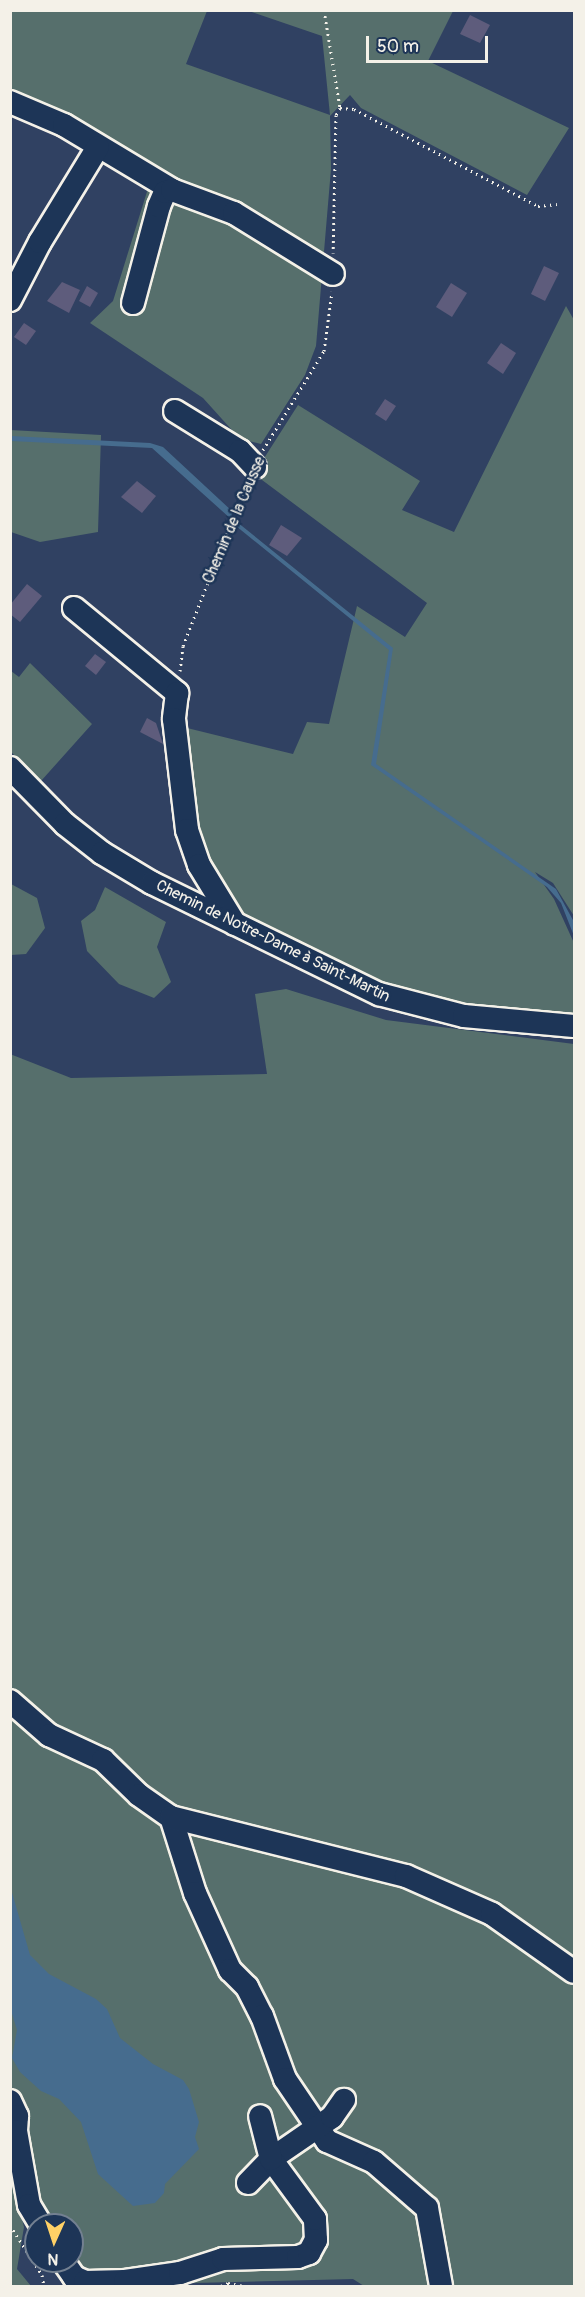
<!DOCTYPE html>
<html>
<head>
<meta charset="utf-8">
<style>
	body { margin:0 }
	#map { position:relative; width:585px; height:2297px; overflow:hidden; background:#304162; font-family:Pangolin,sans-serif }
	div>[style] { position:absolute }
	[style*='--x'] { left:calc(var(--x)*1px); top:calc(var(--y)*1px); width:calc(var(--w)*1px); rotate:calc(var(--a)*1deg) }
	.green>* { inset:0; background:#566f6c }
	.water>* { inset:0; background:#466c8e }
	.building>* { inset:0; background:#5e5c7c }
	.path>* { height:3px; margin-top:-1.5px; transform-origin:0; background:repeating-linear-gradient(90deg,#f4f1e8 0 1.5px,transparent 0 6px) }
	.roads { filter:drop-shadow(2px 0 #f4f1e8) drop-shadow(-2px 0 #f4f1e8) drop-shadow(0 2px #f4f1e8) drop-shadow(0 -2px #f4f1e8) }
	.minor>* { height:22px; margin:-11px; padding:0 11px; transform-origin:11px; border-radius:11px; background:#1d3557 }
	span { translate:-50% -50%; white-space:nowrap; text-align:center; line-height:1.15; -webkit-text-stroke:5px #1d3557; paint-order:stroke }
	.street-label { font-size:16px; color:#f4f1e8 }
	.frame { position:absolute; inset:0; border:12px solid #f4f1e8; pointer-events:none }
	.north { position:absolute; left:24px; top:2213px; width:60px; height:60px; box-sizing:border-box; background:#1d3557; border:2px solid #738091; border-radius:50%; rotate:183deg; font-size:16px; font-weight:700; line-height:24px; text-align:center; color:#f4f1e8 }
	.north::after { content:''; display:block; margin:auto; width:21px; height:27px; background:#ffd166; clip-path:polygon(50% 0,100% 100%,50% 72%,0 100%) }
	.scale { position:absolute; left:366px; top:36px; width:122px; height:27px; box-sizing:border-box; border:3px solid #f4f1e8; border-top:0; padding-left:8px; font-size:18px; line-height:21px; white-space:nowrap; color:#f4f1e8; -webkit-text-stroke:4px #1d3557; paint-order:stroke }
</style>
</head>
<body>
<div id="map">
	<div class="green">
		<i style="clip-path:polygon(10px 11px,207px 11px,186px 64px,330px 115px,322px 36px,249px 11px,453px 11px,428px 61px,569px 128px,527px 195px,361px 108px,350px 95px,330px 116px,331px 169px,316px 346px,305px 375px,261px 444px,240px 439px,203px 398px,90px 323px,113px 301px,150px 182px,11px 94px)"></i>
		<i style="clip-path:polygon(566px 306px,574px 320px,574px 916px,553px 883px,535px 872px,554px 899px,574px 943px,574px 1015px,428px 1003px,384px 991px,246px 920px,205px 864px,179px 726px,293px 754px,307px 722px,329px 724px,357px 606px,405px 637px,427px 603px,254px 474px,298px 405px,420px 481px,402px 510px,454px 532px)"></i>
		<i style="clip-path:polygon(10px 430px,101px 435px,98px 532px,40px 542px,11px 532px)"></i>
		<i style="clip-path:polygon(30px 663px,92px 724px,41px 781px,11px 752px,11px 671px,19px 677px)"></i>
		<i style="clip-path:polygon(11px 884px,37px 898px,45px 928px,26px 954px,11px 955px)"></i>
		<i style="clip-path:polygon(105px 887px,166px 922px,157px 947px,171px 982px,154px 998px,119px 984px,87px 951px,81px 921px,95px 910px)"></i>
		<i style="clip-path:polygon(286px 989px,386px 1020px,574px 1044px,574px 2286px,364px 2286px,353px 2279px,68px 2286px,57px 2261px,72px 2261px,72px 2225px,41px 2225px,10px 2156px,10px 1054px,71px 1078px,267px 1074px,255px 994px)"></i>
		<i style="clip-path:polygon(11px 2174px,24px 2227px,17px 2269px,31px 2286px,11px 2286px)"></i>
	</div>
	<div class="water">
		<i style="clip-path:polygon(11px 436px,150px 443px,163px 447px,233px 512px,231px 519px,152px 448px,11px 441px)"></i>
		<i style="clip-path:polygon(237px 522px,393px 648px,376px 764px,556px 889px,574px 922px,574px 936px,561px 903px,547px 887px,371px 765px,389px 650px,236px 526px)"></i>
		<i style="clip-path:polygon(11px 1889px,30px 1955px,49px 1974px,96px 1999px,107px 2009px,120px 2038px,153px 2064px,183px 2080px,189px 2089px,199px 2122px,195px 2137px,199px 2149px,165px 2184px,164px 2193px,155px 2203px,133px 2206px,98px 2174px,81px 2122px,59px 2099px,41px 2091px,20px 2072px,12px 2058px,17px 2030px,10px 2007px)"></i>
	</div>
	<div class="building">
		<i style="clip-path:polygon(470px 15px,490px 25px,480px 43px,460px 34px)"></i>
		<i style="clip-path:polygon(544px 266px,559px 273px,545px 301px,531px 294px)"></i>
		<i style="clip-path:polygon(62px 282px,80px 290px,69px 313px,47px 301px)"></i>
		<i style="clip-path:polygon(451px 283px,467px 293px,452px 317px,436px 307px)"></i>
		<i style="clip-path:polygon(87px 286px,98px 293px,90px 307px,79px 301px)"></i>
		<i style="clip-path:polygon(24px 323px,36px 331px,26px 345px,14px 337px)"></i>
		<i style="clip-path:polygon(501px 343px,516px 353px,503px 374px,487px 363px)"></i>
		<i style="clip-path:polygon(385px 399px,396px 406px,386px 421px,375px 414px)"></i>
		<i style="clip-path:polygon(137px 481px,156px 496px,142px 513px,121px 497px)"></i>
		<i style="clip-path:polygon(281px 525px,302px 538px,287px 556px,269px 545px)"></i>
		<i style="clip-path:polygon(27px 584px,42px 596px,20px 622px,10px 614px,10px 605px)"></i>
		<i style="clip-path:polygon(95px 654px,106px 662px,96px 675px,85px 666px)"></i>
		<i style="clip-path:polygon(147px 718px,156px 723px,163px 744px,140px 732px)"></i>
	</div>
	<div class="path">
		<i style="--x:324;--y:10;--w:99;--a:80.7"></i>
		<i style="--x:340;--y:108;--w:8;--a:120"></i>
		<i style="--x:336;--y:115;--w:138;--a:91.2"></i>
		<i style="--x:340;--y:108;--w:14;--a:4"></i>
		<i style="--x:354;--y:109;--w:208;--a:27.8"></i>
		<i style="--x:538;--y:206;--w:19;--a:-6"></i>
		<i style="--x:263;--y:450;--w:116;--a:-58.4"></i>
		<i style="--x:324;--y:351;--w:60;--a:-82.3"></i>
		<i style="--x:180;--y:671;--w:25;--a:-83"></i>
		<i style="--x:183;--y:646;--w:175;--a:-68.6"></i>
		<i style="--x:10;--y:2225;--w:59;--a:57.4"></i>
		<i style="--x:42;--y:2275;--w:11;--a:80"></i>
		<i style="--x:221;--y:2286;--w:8;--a:-23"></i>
		<i style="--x:228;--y:2283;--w:16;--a:11"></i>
	</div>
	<div class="roads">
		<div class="minor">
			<i style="--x:10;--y:102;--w:59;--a:23.1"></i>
			<i style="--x:64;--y:125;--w:126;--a:31"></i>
			<i style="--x:10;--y:300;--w:65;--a:-62.7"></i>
			<i style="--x:40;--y:242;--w:111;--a:-58.6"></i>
			<i style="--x:133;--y:303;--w:100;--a:-75"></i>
			<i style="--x:159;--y:206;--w:15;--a:-67"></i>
			<i style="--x:165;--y:192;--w:7;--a:-16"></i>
			<i style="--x:172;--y:190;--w:66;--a:20.4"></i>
			<i style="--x:234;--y:213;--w:116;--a:31.6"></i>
			<i style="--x:175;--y:411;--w:76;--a:31.6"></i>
			<i style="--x:240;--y:451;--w:22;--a:47"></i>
			<i style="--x:74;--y:608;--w:134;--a:39.5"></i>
			<i style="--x:177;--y:693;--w:26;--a:97"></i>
			<i style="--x:174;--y:719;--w:112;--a:83.3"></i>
			<i style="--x:187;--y:830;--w:37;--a:71"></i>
			<i style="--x:199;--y:865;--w:69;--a:58.6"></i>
			<i style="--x:10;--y:768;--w:78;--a:45.5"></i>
			<i style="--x:65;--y:824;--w:47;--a:38.1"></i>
			<i style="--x:102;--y:853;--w:58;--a:31"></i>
			<i style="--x:152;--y:883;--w:253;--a:26.1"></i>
			<i style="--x:379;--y:994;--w:88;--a:14.5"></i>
			<i style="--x:464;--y:1016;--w:110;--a:5.2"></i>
			<i style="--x:10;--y:1701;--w:52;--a:41.1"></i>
			<i style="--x:49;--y:1735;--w:60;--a:24.8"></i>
			<i style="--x:103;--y:1760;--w:50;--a:44.2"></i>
			<i style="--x:139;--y:1795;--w:39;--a:35"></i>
			<i style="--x:171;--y:1817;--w:80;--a:72.5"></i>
			<i style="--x:195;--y:1893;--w:85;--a:65.6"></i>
			<i style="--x:230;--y:1970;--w:24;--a:45"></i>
			<i style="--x:247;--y:1987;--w:33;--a:63"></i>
			<i style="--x:262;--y:2016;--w:67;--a:69.9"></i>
			<i style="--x:285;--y:2079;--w:75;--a:55.9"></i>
			<i style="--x:327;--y:2141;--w:51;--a:24.1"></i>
			<i style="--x:374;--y:2162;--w:70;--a:41"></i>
			<i style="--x:427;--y:2208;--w:79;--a:79.8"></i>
			<i style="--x:171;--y:1817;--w:242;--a:14.1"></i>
			<i style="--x:406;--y:1876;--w:94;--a:23.8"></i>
			<i style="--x:492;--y:1914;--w:100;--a:35.3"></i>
			<i style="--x:10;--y:2101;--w:17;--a:65"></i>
			<i style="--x:17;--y:2116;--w:15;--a:94"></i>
			<i style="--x:16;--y:2131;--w:75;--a:80"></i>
			<i style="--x:29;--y:2205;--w:23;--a:59"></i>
			<i style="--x:248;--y:2183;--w:33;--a:-46"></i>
			<i style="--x:271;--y:2159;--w:74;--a:-34.5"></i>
			<i style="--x:332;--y:2117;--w:21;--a:-55"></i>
			<i style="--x:63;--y:2261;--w:19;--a:55"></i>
			<i style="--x:74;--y:2277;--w:12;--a:24"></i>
			<i style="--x:85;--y:2282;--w:40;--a:-1.4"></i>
			<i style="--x:125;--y:2281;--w:56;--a:-8.3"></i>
			<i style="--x:180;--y:2273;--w:45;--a:-18"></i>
			<i style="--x:223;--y:2259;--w:75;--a:-1.5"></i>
			<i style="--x:298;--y:2257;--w:12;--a:-20"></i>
			<i style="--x:309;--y:2253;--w:15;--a:-62"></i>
			<i style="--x:316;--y:2240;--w:21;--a:-93"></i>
			<i style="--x:315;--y:2219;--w:74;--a:-126.3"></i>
			<i style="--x:271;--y:2159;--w:44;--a:-104.3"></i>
		</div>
	</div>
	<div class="street-label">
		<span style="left:234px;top:520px;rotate:-67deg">Chemin de la Causse</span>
		<span style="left:273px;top:941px;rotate:26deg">Chemin de Notre-Dame à Saint-Martin</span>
	</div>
	<div class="frame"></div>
	<div class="north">N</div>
	<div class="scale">50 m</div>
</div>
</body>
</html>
